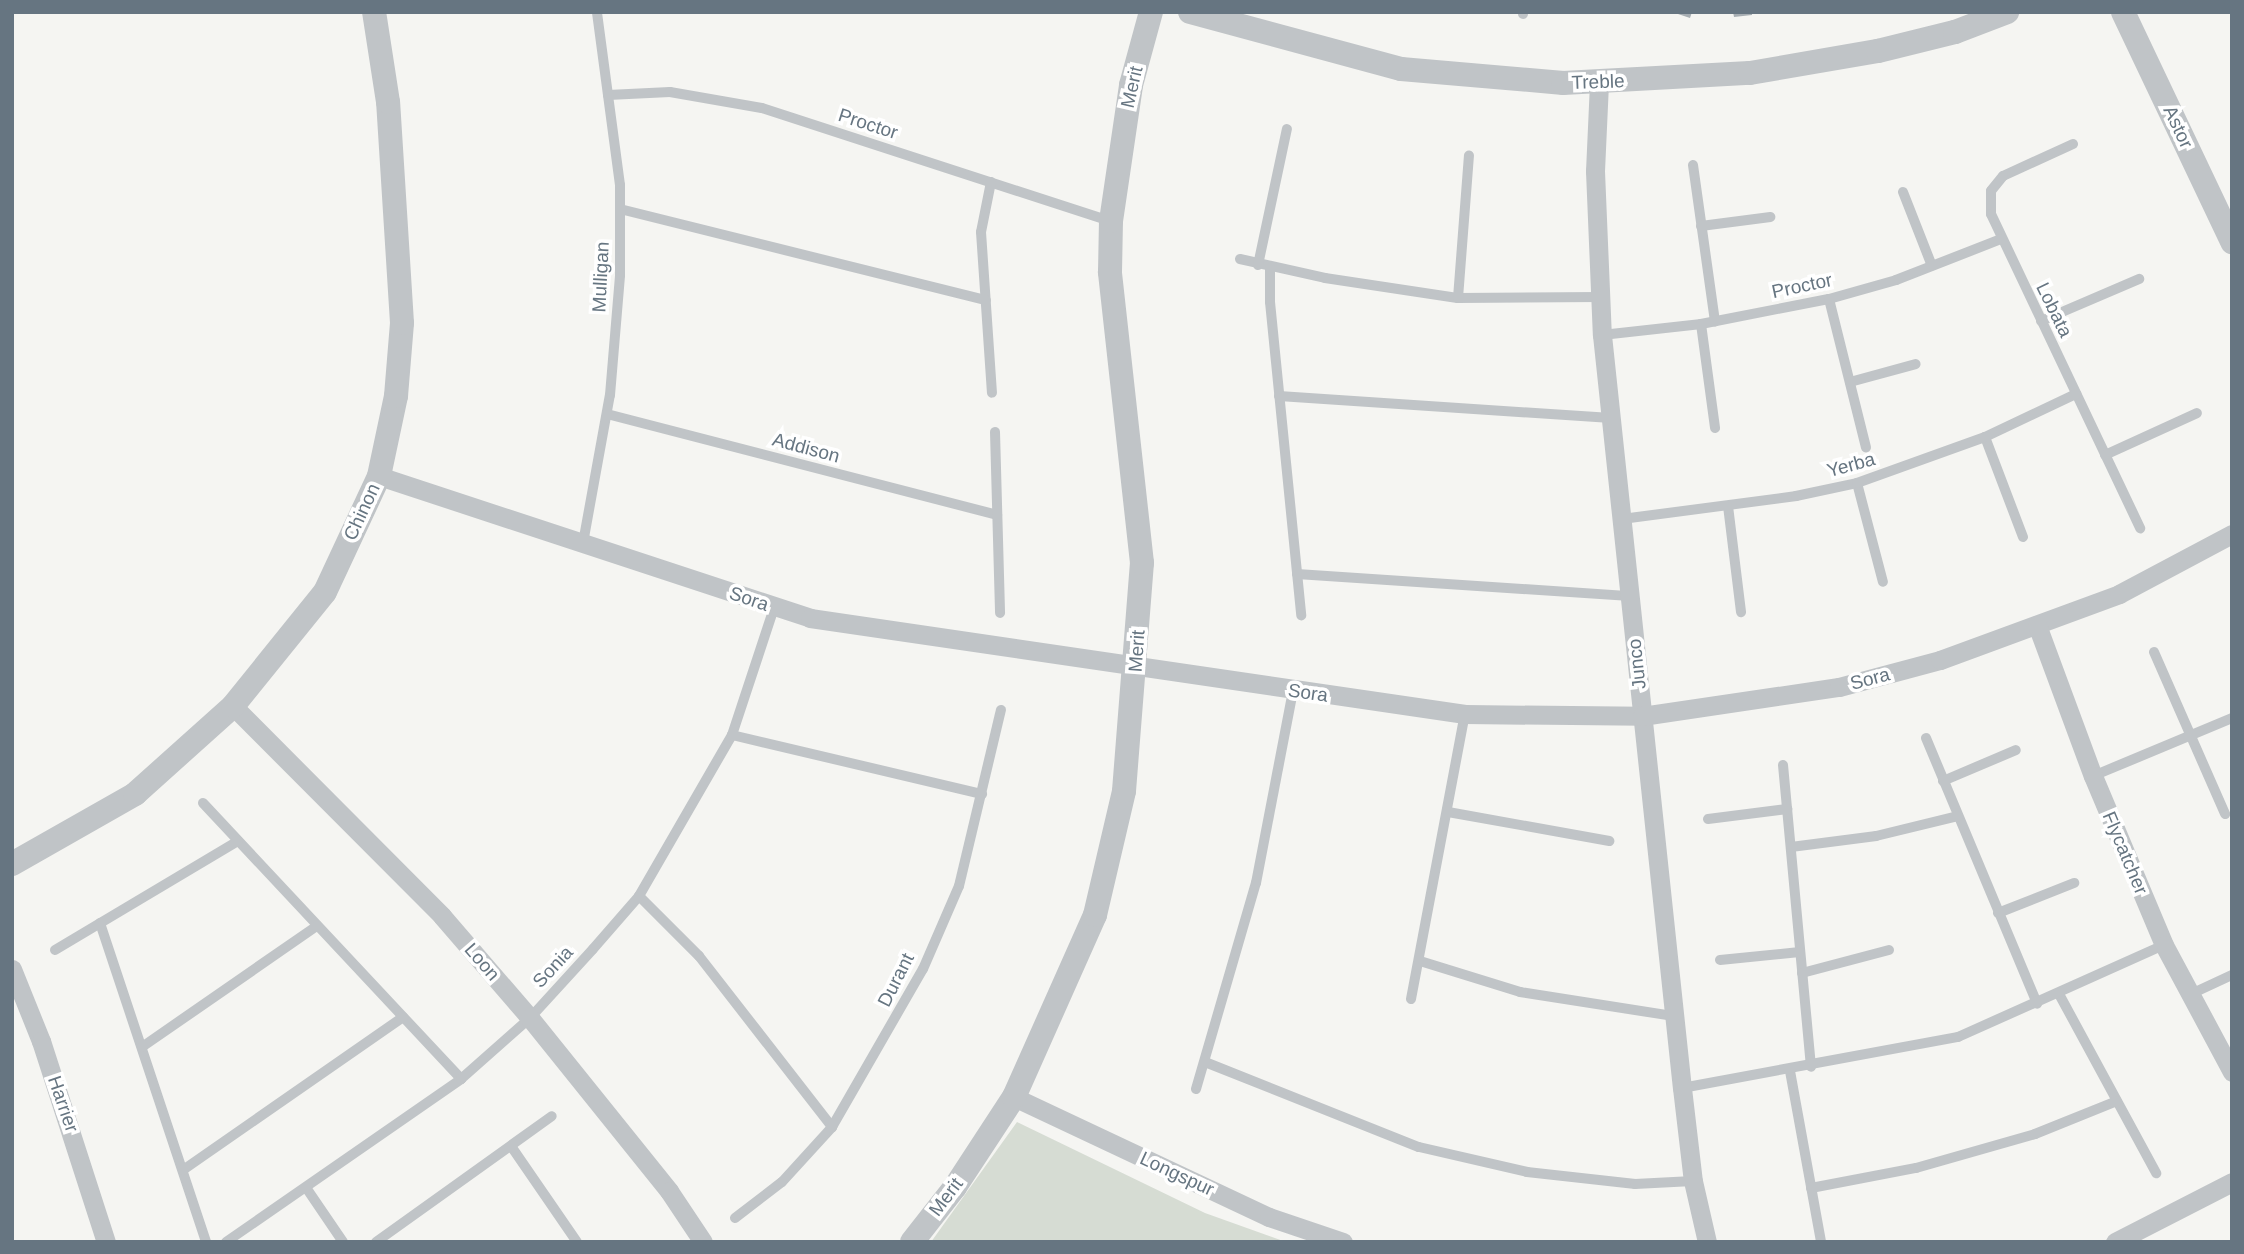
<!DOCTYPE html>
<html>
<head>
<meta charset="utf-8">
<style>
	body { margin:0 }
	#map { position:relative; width:2244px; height:1254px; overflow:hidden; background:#f5f5f2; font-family:Helvetica,sans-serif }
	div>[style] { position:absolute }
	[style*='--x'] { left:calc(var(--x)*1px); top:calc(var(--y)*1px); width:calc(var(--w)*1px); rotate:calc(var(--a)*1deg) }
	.green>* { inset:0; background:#d6dcd3 }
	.building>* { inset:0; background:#a6adb2 }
	.service>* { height:10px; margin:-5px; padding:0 5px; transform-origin:5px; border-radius:5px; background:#c0c4c7 }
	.minor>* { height:19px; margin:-9.5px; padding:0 9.5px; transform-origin:9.5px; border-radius:9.5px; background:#c0c4c7 }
	.tertiary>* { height:24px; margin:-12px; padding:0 12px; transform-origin:12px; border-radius:12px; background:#c0c4c7 }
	span { translate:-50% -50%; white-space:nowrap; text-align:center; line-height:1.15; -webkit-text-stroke:7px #fff; paint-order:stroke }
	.street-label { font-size:19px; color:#667581 }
	.frame { position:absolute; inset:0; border:14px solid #667581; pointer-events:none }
</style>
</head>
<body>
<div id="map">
	<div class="green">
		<i style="clip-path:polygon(1017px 1122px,1205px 1213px,1286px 1242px,931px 1242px)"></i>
	</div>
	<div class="building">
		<i style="clip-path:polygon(1672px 12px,1692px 12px,1690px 18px)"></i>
		<i style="clip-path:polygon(1733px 12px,1752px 12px,1752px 15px,1734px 17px)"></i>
	</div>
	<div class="service">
		<i style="--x:1523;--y:14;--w:2;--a:-90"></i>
		<i style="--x:608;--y:95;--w:62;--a:-2.8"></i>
		<i style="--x:670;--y:92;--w:93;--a:9.9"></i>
		<i style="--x:762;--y:108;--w:365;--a:18"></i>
		<i style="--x:2073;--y:144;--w:77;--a:155.4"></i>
		<i style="--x:2003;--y:176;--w:19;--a:129"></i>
		<i style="--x:1991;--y:191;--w:23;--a:90"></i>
		<i style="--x:1991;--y:214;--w:348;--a:64.6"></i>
		<i style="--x:1693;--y:165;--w:158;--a:82"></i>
		<i style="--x:991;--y:182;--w:51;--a:101.3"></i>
		<i style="--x:981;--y:232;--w:161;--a:86.1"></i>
		<i style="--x:1903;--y:192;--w:79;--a:68.6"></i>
		<i style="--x:620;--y:209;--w:377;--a:14"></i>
		<i style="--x:1701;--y:226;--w:70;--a:-7.4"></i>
		<i style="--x:1240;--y:259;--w:87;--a:12.6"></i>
		<i style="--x:1325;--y:278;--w:134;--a:8.6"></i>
		<i style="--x:1458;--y:298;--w:142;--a:-0.4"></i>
		<i style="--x:1258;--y:265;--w:139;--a:-78"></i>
		<i style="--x:1270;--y:268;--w:34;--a:90"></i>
		<i style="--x:1270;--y:302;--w:315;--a:84.3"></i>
		<i style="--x:1458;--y:298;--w:143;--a:-85.6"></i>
		<i style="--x:1829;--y:299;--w:153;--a:76"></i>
		<i style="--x:2041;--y:321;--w:107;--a:-23.2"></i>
		<i style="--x:1701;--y:324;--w:105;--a:82.3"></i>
		<i style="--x:1602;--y:335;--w:100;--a:-6.3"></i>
		<i style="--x:1701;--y:324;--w:130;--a:-11.1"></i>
		<i style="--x:1829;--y:299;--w:70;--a:-15.8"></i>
		<i style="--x:1896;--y:280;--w:113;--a:-21.3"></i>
		<i style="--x:1850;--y:382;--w:68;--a:-15.3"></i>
		<i style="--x:1279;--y:396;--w:333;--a:3.8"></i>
		<i style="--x:607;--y:414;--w:403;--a:14.5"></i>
		<i style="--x:995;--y:432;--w:181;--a:88.4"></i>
		<i style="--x:1985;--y:437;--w:107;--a:69.2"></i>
		<i style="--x:2105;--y:455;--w:101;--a:-24.5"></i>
		<i style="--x:1857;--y:483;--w:102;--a:75.3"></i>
		<i style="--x:1728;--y:506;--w:107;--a:83"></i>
		<i style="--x:1622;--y:519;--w:176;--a:-7.5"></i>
		<i style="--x:1796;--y:496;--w:62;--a:-12"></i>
		<i style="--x:1857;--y:483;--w:136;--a:-19.8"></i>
		<i style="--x:1985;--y:437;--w:101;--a:-25.3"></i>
		<i style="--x:583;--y:543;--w:150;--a:-79.7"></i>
		<i style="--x:610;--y:395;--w:120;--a:-85.2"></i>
		<i style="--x:620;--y:275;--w:90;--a:-90"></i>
		<i style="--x:620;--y:185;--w:175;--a:-97.6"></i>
		<i style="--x:1297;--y:574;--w:334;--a:3.8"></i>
		<i style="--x:2154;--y:652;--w:177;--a:66.3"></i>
		<i style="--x:732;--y:735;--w:257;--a:13.3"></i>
		<i style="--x:1926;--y:738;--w:288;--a:67.3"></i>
		<i style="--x:1783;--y:765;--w:303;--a:84.7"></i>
		<i style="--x:2093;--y:776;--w:151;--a:-22.6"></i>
		<i style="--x:1943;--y:781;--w:79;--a:-23"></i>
		<i style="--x:203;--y:803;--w:378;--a:46.9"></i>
		<i style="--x:1448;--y:812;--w:164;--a:10.2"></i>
		<i style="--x:1708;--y:819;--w:80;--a:-7.2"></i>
		<i style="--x:1791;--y:847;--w:86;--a:-7.4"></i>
		<i style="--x:1876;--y:836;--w:84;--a:-13.7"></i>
		<i style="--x:639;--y:896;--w:85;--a:45"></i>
		<i style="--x:699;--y:956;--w:217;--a:52.1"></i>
		<i style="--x:1998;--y:913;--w:82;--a:-21.5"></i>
		<i style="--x:100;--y:923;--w:336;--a:71.6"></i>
		<i style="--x:55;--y:950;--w:213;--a:-30.8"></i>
		<i style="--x:1720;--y:960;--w:80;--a:-5.7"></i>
		<i style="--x:1420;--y:961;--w:105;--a:17.2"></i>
		<i style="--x:1520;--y:992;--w:156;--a:8.9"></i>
		<i style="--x:1802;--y:973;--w:90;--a:-14.8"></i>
		<i style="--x:2059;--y:994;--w:204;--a:61.5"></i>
		<i style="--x:2191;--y:994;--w:45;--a:-24.9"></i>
		<i style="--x:1411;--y:999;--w:290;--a:-79.3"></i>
		<i style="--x:142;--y:1047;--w:213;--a:-34.7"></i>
		<i style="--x:1205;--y:1062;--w:230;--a:21.7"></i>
		<i style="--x:1419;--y:1147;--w:111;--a:13"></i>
		<i style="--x:1527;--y:1172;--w:109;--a:6.3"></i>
		<i style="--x:1635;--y:1184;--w:58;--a:-3"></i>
		<i style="--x:1790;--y:1071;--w:174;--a:79.7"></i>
		<i style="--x:1682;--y:1088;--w:281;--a:-10.5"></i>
		<i style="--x:1958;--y:1037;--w:226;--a:-24.1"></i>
		<i style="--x:1196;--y:1089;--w:215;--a:-73.8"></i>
		<i style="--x:1256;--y:883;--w:196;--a:-79.1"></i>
		<i style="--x:511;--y:1146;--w:116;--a:55.5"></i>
		<i style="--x:183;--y:1170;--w:268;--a:-34.8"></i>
		<i style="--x:1811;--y:1188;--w:107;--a:-10.8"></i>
		<i style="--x:1916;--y:1168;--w:124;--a:-15.9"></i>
		<i style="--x:2035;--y:1134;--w:88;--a:-21.9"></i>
		<i style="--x:307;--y:1189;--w:64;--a:55.8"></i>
		<i style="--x:735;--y:1218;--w:59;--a:-37.5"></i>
		<i style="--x:782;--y:1182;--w:74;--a:-47.7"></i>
		<i style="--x:832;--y:1127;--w:182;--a:-60.1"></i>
		<i style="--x:923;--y:969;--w:90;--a:-66.6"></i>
		<i style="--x:959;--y:886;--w:181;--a:-76.6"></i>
		<i style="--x:226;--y:1242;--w:286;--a:-34.7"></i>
		<i style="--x:461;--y:1079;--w:92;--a:-41.5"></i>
		<i style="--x:530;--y:1018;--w:93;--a:-47.6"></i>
		<i style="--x:593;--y:949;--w:70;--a:-49"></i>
		<i style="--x:639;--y:896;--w:186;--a:-60"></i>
		<i style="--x:732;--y:735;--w:134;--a:-71.7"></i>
		<i style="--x:376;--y:1242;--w:216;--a:-35.6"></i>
	</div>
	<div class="minor">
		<i style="--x:1599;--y:83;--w:88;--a:92.6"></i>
		<i style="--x:1595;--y:171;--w:164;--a:87.6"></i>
		<i style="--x:1602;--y:335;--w:757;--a:83.94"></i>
		<i style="--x:1682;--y:1088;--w:94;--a:83.3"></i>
		<i style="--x:1693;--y:1181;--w:63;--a:77.1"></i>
		<i style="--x:379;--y:476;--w:454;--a:18.2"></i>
		<i style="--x:810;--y:618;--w:662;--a:8.34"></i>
		<i style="--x:1465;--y:714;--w:177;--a:0.6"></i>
		<i style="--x:1642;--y:716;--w:199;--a:-8.4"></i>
		<i style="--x:1839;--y:687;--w:105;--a:-15"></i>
		<i style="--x:1940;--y:660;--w:191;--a:-20.2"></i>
		<i style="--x:2119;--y:594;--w:128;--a:-28"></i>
		<i style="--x:2037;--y:625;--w:161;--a:69.7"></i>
		<i style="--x:2093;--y:776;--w:183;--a:67.2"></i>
		<i style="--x:2164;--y:945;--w:144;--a:61.8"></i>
		<i style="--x:233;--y:706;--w:296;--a:45.1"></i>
		<i style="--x:442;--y:916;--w:135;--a:49.2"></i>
		<i style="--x:530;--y:1018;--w:222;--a:51.2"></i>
		<i style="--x:669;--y:1191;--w:61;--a:56.3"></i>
		<i style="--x:12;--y:969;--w:78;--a:68.1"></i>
		<i style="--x:41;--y:1041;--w:211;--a:72.1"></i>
		<i style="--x:1014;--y:1097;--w:282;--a:25.2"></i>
		<i style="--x:1269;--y:1217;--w:78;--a:18.7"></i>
		<i style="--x:2115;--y:1242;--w:131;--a:-27.1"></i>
	</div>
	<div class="tertiary">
		<i style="--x:1190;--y:12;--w:219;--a:15.1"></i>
		<i style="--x:1401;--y:69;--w:163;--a:4.9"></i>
		<i style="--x:1563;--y:83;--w:187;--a:-3.1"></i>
		<i style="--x:1750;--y:73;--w:130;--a:-9.8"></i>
		<i style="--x:1878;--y:51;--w:79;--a:-13.9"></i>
		<i style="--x:1955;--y:32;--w:56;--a:-21"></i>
		<i style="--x:2123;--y:12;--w:255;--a:64.6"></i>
		<i style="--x:12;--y:864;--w:142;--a:-29.6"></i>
		<i style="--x:135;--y:794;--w:132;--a:-41.9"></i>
		<i style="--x:233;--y:706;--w:146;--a:-51.1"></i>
		<i style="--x:325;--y:592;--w:128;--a:-65"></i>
		<i style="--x:379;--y:476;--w:82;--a:-78"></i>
		<i style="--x:396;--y:396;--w:73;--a:-85.3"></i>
		<i style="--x:402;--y:323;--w:221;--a:-93.6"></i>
		<i style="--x:388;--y:102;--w:91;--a:-98.8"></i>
		<i style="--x:912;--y:1242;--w:70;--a:-52"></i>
		<i style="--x:955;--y:1187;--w:108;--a:-56.8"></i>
		<i style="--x:1014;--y:1097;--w:199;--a:-66"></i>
		<i style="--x:1095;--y:915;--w:127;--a:-76.8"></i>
		<i style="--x:1124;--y:791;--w:229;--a:-85.5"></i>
		<i style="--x:1142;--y:563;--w:293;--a:-96.3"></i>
		<i style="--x:1110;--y:272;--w:51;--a:-88.9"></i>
		<i style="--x:1111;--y:221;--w:137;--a:-81.6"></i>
		<i style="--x:1131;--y:85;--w:76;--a:-74.7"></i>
	</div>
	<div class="street-label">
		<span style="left:1598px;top:82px;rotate:-2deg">Treble</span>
		<span style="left:1132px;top:87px;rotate:-77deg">Merit</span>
		<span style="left:868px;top:124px;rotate:18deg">Proctor</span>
		<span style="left:2178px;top:127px;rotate:65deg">Astor</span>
		<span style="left:601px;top:277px;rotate:-87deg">Mulligan</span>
		<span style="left:1802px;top:286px;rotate:-12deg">Proctor</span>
		<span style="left:2054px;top:310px;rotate:64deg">Lobata</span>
		<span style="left:806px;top:448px;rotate:15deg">Addison</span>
		<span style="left:1851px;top:465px;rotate:-15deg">Yerba</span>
		<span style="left:362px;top:512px;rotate:-65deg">Chinon</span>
		<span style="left:749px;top:599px;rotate:19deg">Sora</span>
		<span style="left:1137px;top:651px;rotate:-86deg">Merit</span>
		<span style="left:1637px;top:664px;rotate:-96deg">Junco</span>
		<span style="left:1870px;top:679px;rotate:-15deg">Sora</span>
		<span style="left:1308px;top:693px;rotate:8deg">Sora</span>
		<span style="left:2125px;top:853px;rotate:67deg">Flycatcher</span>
		<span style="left:482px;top:962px;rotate:49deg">Loon</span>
		<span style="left:553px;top:967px;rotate:-47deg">Sonia</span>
		<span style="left:896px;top:980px;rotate:-63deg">Durant</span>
		<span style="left:63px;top:1104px;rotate:71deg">Harrier</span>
		<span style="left:1177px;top:1174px;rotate:25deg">Longspur</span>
		<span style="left:946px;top:1197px;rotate:-53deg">Merit</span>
	</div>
	<div class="frame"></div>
</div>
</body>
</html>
